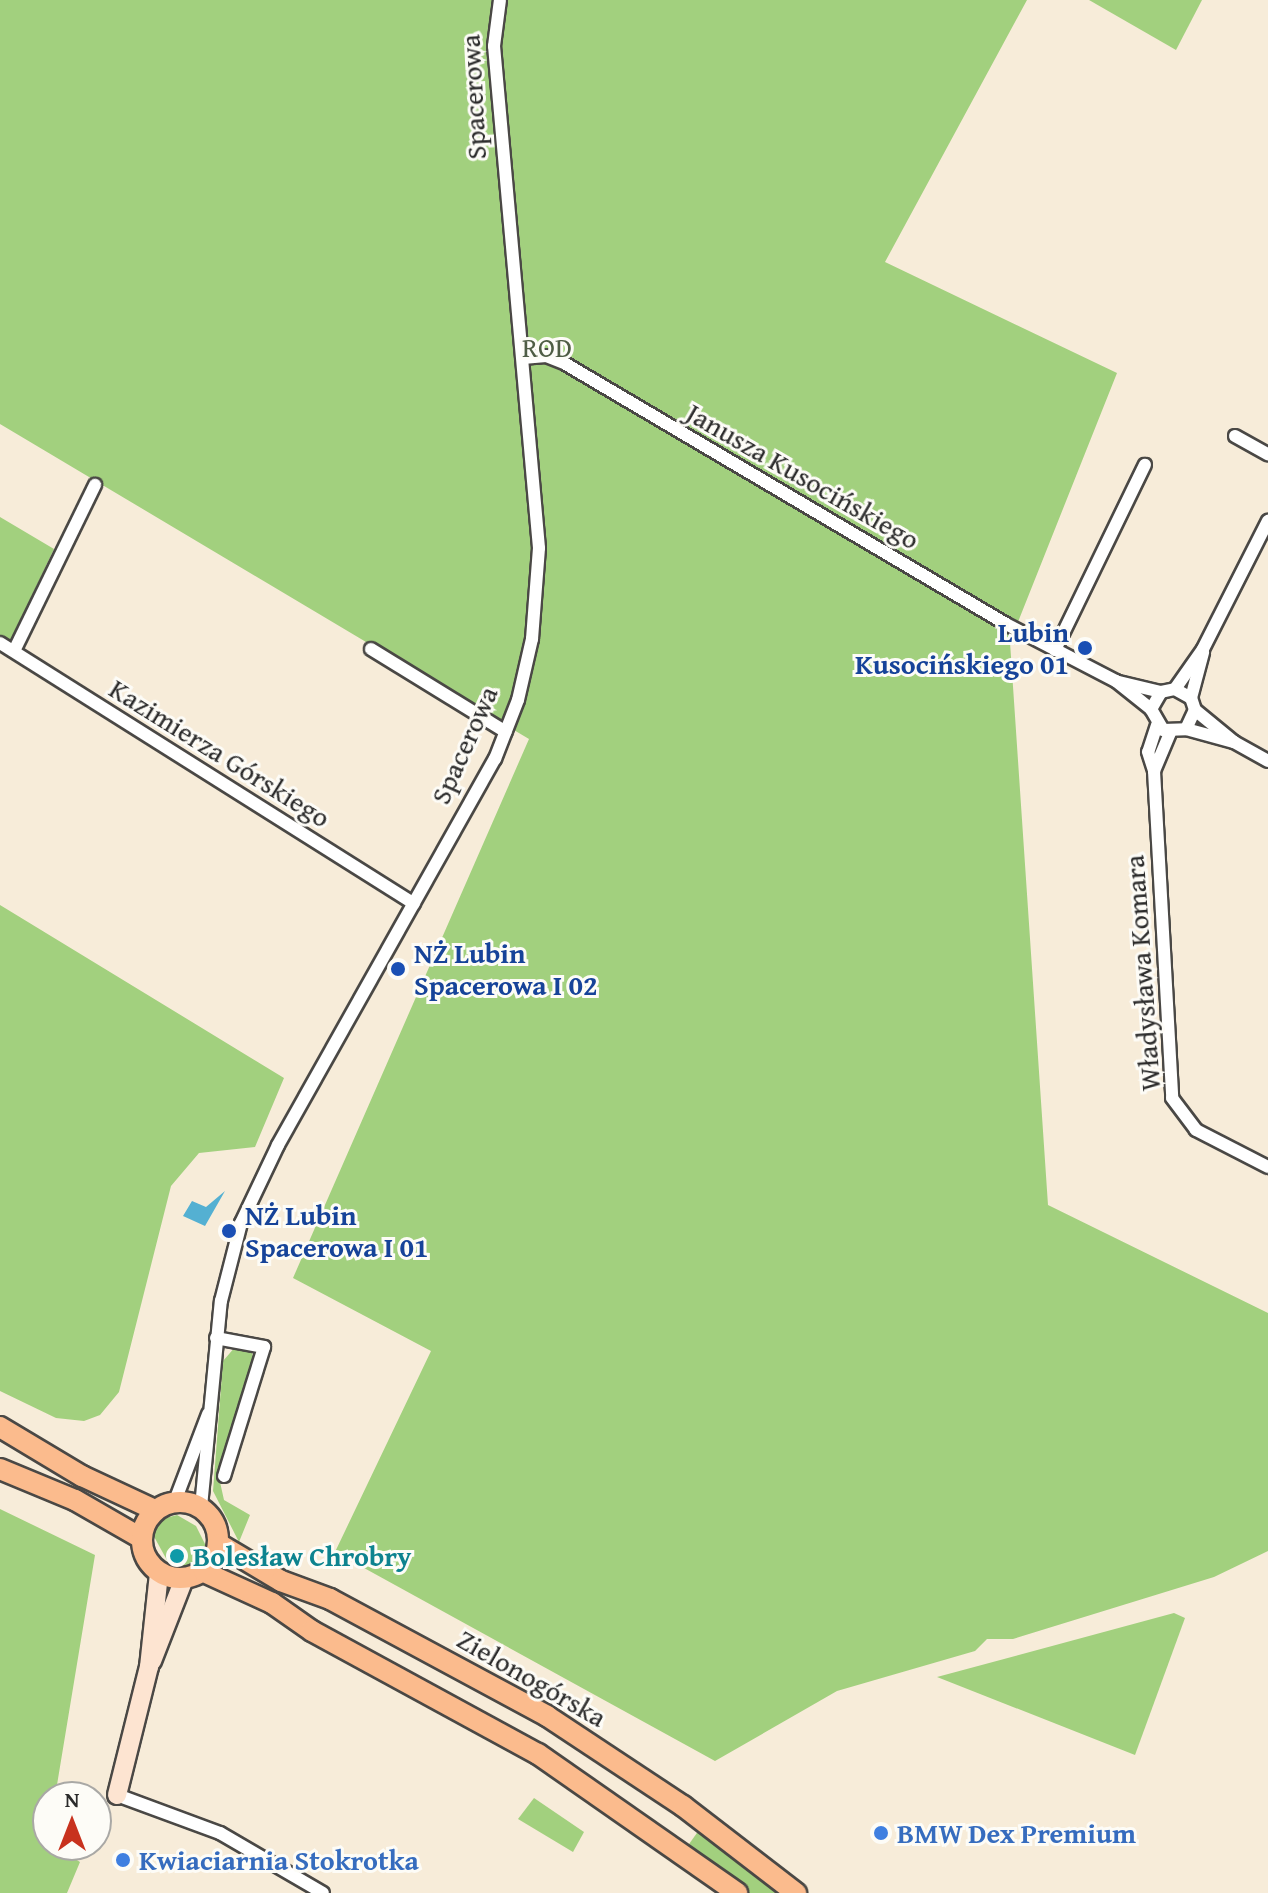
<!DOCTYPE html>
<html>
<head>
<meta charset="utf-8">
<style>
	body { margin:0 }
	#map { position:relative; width:1268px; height:1893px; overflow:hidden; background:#f7ecd9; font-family:"Gentium Book Plus",serif }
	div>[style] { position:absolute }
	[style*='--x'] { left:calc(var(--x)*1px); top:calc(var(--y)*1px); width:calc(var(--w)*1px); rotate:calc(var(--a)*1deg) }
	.green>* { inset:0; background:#a2d07e }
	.water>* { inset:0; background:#54b0d2 }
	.roads { filter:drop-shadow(2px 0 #4a4845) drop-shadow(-2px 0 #4a4845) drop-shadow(0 2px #4a4845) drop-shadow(0 -2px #4a4845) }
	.street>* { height:12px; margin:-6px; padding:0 6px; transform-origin:6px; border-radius:6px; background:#fff }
	.secondary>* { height:18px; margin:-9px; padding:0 9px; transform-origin:9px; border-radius:9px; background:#fde4d1 }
	.primary>* { height:20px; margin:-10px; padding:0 10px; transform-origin:10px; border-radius:10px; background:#fbbb8d }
	.primary>.ring { margin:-10px; padding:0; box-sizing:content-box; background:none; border:20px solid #fbbb8d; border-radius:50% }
	.dots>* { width:22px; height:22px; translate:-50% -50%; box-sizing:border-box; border:4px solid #fdfcf7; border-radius:50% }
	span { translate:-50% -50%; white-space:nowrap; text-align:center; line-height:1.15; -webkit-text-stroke:6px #fdfcf7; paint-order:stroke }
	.street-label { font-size:28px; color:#2b2b2b }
	.park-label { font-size:28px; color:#4f5d44 }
	.transit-label { font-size:28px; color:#164399; font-weight:700 }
	.right { translate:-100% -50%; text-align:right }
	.left { translate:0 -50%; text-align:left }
	.culture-label { font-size:28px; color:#0d838f; font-weight:700 }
	.shop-label { font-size:28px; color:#366cbe; font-weight:700 }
	.north { position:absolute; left:32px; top:1781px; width:80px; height:80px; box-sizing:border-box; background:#fdfcf7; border:2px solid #a9a8a5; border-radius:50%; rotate:0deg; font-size:22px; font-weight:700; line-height:32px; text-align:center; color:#2b2b2b }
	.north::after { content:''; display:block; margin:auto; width:28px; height:36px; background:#c8321e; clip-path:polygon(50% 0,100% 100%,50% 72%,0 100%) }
</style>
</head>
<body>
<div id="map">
	<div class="green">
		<i style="clip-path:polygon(0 0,1027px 0,885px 262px,1117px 373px,1010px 642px,1048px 1205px,1268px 1313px,1268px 1551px,1214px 1577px,1013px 1639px,987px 1639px,975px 1651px,837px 1691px,715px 1761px,335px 1552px,431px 1351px,293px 1278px,529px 739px,0 424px)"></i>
		<i style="clip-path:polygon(1089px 0,1202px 0,1176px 50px)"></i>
		<i style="clip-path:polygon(0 517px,54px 549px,10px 642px,0 636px)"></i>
		<i style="clip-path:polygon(0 905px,284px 1078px,255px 1147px,199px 1153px,171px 1186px,119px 1392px,100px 1415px,84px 1421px,56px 1418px,0 1391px)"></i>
		<i style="clip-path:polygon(236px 1346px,251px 1350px,254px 1359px,218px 1473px,224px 1500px,250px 1515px,239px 1542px,213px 1491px,223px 1361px)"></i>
		<i style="clip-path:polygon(0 1509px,95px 1555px,55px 1797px,48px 1797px,48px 1815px,34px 1833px,80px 1862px,67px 1893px,0 1893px)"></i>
		<i style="clip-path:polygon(177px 1515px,196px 1526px,208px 1550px,199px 1564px,187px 1568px,168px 1562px,152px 1533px,162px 1519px)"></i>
		<i style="clip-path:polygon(1174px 1613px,1185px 1618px,1135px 1755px,937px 1677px)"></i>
		<i style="clip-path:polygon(534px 1798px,584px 1832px,573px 1852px,518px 1819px)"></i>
		<i style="clip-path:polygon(699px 1830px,780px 1893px,747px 1893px,687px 1847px)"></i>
	</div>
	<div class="water">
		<i style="clip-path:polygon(225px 1191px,205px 1226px,183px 1216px,192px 1201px,206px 1207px)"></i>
	</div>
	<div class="roads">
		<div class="street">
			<i style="--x:523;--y:358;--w:23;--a:-5"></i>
			<i style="--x:546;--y:356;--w:19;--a:21"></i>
			<i style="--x:564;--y:363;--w:513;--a:30.56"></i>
			<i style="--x:1006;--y:624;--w:124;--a:27.4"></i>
			<i style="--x:1116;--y:681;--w:45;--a:38.7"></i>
			<i style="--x:1235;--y:436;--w:38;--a:29"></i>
			<i style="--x:0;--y:643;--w:489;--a:32.2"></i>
			<i style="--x:371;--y:649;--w:158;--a:31.6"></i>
			<i style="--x:1055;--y:650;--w:206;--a:-64.1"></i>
			<i style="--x:14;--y:651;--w:185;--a:-64"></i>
			<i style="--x:1119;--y:682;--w:43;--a:13.4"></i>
			<i style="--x:1175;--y:689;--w:49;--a:-55"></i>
			<i style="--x:1203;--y:649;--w:144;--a:-63.1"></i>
			<i style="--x:1191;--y:698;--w:47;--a:-75.1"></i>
			<i style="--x:1195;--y:710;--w:50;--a:39.4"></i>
			<i style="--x:1234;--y:742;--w:39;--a:29"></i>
			<i style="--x:1157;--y:725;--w:28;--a:108"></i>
			<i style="--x:1148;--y:752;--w:20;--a:72"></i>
			<i style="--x:1154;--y:771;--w:327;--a:86.8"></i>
			<i style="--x:1172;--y:1098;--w:40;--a:53"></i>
			<i style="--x:1196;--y:1130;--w:81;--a:27.2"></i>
			<i style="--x:1186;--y:729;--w:21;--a:-65"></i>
			<i style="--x:1195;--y:710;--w:13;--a:-108"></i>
			<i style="--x:1191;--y:698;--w:18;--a:-151"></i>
			<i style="--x:1175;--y:689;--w:14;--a:168"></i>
			<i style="--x:1161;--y:692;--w:20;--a:120"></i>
			<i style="--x:1151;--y:709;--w:24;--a:60"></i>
			<i style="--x:1163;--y:730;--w:23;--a:-2"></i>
			<i style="--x:1186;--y:729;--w:50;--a:15.2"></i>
			<i style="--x:1154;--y:771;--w:41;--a:-67.2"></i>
			<i style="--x:216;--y:1338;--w:49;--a:10.6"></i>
			<i style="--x:264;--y:1347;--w:135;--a:107.2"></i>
			<i style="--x:175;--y:1501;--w:93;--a:-69.2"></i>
			<i style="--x:201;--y:1507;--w:207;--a:-84.5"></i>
			<i style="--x:221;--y:1301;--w:81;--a:-75.6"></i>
			<i style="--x:241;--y:1223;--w:86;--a:-64.6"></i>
			<i style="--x:278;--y:1145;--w:443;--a:-60.7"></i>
			<i style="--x:495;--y:759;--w:63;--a:-68.7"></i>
			<i style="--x:518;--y:700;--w:63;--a:-77.1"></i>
			<i style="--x:532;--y:639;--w:91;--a:-85.6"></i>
			<i style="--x:539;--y:548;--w:504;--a:-95.12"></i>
			<i style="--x:494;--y:46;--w:46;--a:-82.6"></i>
			<i style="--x:117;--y:1795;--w:110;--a:20.3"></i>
			<i style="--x:220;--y:1833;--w:119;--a:30.2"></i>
		</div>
		<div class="secondary">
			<i style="--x:152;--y:1661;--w:88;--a:-68.7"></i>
			<i style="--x:117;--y:1795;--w:132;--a:-76"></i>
			<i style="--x:149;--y:1667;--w:95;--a:-83.9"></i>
		</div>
		<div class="primary">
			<i style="--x:0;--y:1427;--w:96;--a:30.9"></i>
			<i style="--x:82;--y:1476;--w:81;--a:25"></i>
			<i style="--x:0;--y:1469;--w:81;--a:22.5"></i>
			<i style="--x:75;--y:1500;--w:76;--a:29.9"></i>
			<i class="ring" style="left:142px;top:1502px;width:56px;height:56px"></i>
			<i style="--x:219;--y:1544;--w:72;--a:30.8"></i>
			<i style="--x:281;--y:1581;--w:52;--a:20.2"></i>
			<i style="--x:330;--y:1599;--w:247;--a:28.3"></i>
			<i style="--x:547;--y:1716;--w:163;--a:33.5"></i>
			<i style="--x:683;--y:1806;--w:143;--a:37.6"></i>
			<i style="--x:204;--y:1572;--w:75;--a:24.5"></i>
			<i style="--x:272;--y:1603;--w:49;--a:35"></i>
			<i style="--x:312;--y:1631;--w:257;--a:28.6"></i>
			<i style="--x:538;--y:1754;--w:243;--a:34.9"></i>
		</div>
	</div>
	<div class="dots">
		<i style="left:1085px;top:648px;background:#1a4fb4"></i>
		<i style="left:398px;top:969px;background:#1a4fb4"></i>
		<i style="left:229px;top:1231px;background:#1a4fb4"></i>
		<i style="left:177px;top:1556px;background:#0f9aa8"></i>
		<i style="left:881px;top:1833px;background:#3f7fe0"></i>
		<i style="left:123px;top:1860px;background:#3f7fe0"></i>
	</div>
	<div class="street-label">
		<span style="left:473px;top:97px;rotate:-93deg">Spacerowa</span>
		<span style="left:803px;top:476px;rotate:30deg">Janusza Kusocińskiego</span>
		<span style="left:464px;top:745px;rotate:-66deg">Spacerowa</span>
		<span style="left:220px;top:753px;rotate:32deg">Kazimierza Górskiego</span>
		<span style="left:1142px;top:973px;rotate:-94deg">Władysława Komara</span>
		<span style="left:532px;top:1678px;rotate:30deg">Zielonogórska</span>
	</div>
	<div class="park-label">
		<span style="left:547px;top:347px">ROD</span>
	</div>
	<div class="transit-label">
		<span class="right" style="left:1069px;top:648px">Lubin<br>Kusocińskiego 01</span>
		<span class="left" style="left:414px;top:969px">NŻ Lubin<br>Spacerowa I 02</span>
		<span class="left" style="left:245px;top:1231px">NŻ Lubin<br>Spacerowa I 01</span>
	</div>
	<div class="culture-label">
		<span class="left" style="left:193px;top:1556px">Bolesław Chrobry</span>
	</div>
	<div class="shop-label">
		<span class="left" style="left:897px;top:1833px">BMW Dex Premium</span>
		<span class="left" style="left:139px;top:1860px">Kwiaciarnia Stokrotka</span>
	</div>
	<div class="north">N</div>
</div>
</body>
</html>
